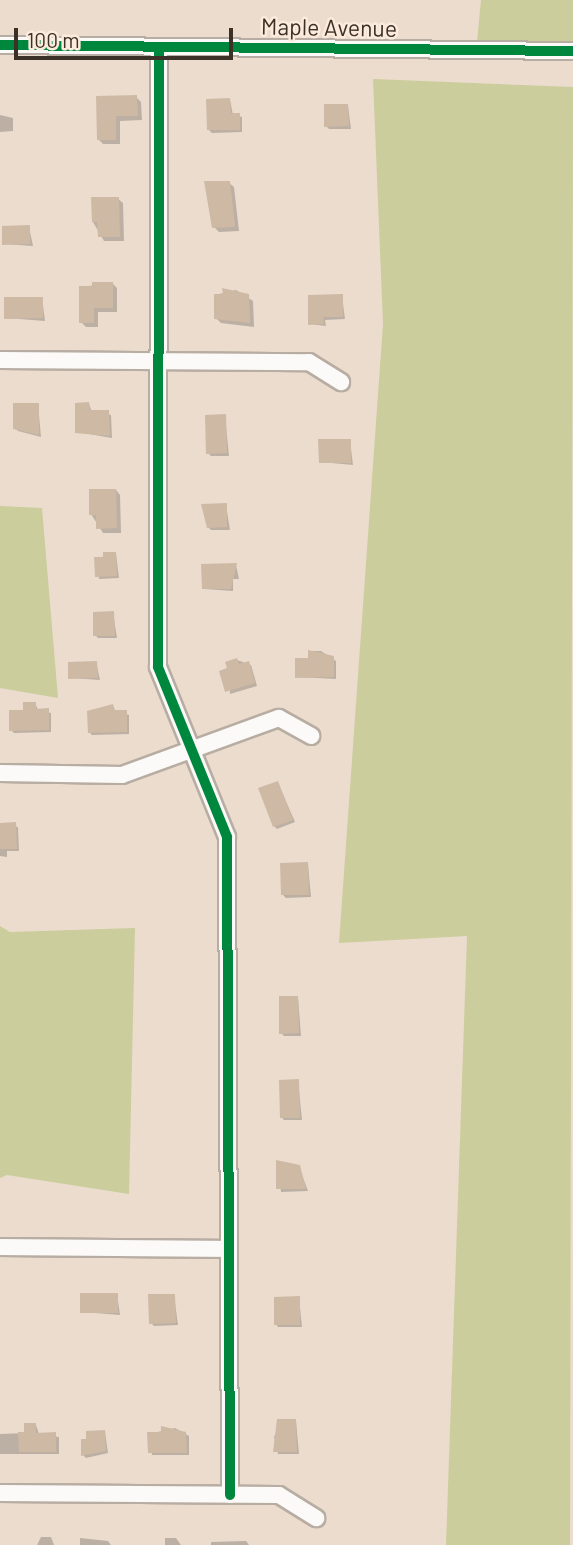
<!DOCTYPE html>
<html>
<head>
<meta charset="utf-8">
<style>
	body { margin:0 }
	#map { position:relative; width:573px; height:1545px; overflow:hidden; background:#ebdcce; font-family:Barlow,sans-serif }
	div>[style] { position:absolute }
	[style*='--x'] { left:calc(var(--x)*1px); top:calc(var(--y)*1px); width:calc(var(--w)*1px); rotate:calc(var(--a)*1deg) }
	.green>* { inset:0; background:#cbcd9c }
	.shadow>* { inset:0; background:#0003 }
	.building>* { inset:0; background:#ceb9a4 }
	.roads { filter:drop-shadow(2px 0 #b8ada2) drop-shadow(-2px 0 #b8ada2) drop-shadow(0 2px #b8ada2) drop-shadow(0 -2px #b8ada2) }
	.street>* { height:16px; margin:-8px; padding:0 8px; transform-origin:8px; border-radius:8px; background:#fcfaf8 }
	.cycleway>* { height:10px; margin:-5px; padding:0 5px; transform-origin:5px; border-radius:5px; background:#00873e }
	span { translate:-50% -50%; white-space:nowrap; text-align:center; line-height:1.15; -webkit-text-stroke:5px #fcebdc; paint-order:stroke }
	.street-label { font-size:23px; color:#3b3127 }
	.scale { position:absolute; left:14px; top:28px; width:219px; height:32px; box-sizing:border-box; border:4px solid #3b3127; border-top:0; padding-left:9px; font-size:21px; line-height:24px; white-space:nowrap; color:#3b3127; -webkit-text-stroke:5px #fcebdc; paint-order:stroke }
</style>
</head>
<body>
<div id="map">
	<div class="green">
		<i style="clip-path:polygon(481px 0,573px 0,573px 53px,476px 53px)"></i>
		<i style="clip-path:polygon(373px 79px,573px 87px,570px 1545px,446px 1545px,467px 936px,339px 943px,383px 324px)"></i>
		<i style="clip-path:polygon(0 506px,42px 508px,58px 698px,0 688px)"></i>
		<i style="clip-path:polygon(0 926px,10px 932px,135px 928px,129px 1194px,7px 1175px,0 1178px)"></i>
	</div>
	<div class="shadow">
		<i style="clip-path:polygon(136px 97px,141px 102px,142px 120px,120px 121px,120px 144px,103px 144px,99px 140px,98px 98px)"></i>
		<i style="clip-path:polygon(230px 100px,233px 115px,242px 117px,242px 132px,212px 133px,209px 130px)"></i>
		<i style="clip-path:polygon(348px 106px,351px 129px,329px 129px,326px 126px)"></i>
		<i style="clip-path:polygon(0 115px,13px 118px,13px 131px,0 132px)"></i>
		<i style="clip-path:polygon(205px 183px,229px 183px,234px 187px,239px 231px,219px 232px,214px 227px)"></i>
		<i style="clip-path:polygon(118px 199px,123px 203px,124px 241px,104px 241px,93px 222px)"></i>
		<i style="clip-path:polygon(29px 227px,33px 246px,4px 244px)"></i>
		<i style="clip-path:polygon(112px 283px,117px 288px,117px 312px,98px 312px,98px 327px,86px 327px,81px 322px,81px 287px)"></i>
		<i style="clip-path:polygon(236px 290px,253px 301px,254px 327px,221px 323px,216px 318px,215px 295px)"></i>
		<i style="clip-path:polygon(342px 296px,345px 319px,325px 320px,326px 326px,310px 324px)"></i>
		<i style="clip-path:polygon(42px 298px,45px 321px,6px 318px)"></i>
		<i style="clip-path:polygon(38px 404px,41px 437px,18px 431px,15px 428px)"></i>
		<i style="clip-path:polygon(89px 404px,92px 412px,111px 415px,112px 438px,77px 432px)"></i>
		<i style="clip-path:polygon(225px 416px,229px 456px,211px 456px,208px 453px)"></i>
		<i style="clip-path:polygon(350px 440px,353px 465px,320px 462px)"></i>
		<i style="clip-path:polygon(116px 490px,120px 495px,121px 533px,103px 533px,91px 514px)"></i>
		<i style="clip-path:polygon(226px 505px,230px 530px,211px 530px,208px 527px)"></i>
		<i style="clip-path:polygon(116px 554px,119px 578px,99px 579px,96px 558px)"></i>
		<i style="clip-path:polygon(236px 565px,239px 579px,233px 579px,233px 591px,204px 589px)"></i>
		<i style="clip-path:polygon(113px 613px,117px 638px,98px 638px,95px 635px)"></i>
		<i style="clip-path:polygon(310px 651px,321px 651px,336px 661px,336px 679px,296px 677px,310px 660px)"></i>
		<i style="clip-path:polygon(237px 660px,251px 665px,257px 686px,230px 694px,229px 669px)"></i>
		<i style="clip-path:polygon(96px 662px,100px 680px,70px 678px)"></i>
		<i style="clip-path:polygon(35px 703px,38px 710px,51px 713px,51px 732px,14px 733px,11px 730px)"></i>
		<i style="clip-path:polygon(113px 706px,116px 712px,129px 715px,129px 734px,92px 735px,89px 732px)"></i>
		<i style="clip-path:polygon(278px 783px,295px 822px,277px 829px,274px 826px)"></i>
		<i style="clip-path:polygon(0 824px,18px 827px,19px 851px,7px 851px,7px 857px,0 856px)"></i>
		<i style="clip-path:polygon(308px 864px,311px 897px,286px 898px,283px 895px)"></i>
		<i style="clip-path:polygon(298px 997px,301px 1036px,284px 1036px,281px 1033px)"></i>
		<i style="clip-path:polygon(298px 1081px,302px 1120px,284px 1120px,281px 1117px)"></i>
		<i style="clip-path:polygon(278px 1162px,299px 1167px,308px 1191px,281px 1192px)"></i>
		<i style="clip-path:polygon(117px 1294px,120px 1315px,82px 1312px)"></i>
		<i style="clip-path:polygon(174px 1295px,178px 1325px,154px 1326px,151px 1323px)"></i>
		<i style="clip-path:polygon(299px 1298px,302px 1327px,278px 1327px,276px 1324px)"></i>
		<i style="clip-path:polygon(296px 1421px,299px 1454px,278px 1454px,274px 1436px)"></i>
		<i style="clip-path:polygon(36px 1425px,39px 1434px,59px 1437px,59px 1454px,0 1454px,0 1434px,26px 1433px)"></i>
		<i style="clip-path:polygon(175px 1428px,189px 1436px,189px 1455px,152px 1455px,149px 1434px)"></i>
		<i style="clip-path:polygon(105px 1432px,108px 1453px,86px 1458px,83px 1455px)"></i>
		<i style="clip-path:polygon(41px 1537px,51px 1537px,54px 1545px,37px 1545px)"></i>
		<i style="clip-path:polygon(80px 1538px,108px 1541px,111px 1545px,80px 1545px)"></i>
		<i style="clip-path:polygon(165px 1538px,176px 1538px,181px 1545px,165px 1545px)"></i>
		<i style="clip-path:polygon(246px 1541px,249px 1545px,211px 1545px,211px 1542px)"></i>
	</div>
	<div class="building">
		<i style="clip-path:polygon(137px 95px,138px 116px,116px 116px,116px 140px,97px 140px,96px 96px)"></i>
		<i style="clip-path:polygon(230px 98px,231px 113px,240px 113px,240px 130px,207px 130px,206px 99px)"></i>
		<i style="clip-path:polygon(324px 104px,348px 104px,349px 126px,324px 127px)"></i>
		<i style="clip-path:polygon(204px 181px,230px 181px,235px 227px,212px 228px)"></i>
		<i style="clip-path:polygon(91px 197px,119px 197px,120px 237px,98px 237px,97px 222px,92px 222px)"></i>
		<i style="clip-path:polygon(30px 225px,30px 244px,2px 245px,2px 226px)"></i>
		<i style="clip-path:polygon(92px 282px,113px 282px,113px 308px,94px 308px,94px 323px,79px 323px,79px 286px,92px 286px)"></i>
		<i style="clip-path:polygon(222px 288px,249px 294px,250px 323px,214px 319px,214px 294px,223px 294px)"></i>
		<i style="clip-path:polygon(343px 294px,343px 317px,323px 317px,324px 324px,308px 325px,308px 295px)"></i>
		<i style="clip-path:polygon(4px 297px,43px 297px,43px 318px,4px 319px)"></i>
		<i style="clip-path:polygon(89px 402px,90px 410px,109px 410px,110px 436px,75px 433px,75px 403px)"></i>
		<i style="clip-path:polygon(13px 403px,39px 403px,39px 435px,13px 429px)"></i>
		<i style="clip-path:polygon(226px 414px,227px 453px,206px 454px,205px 415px)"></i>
		<i style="clip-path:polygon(318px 439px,351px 439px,351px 463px,319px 463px)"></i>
		<i style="clip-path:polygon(89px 489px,116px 489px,117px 528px,96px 529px,96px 515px,89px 515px)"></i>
		<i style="clip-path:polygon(227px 503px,227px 527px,207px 528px,201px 504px)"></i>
		<i style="clip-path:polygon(103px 552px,116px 552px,117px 576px,95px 577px,94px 557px,103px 557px)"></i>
		<i style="clip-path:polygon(237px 563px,231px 589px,202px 589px,201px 564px)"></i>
		<i style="clip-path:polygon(114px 611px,115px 636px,93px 636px,93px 612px)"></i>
		<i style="clip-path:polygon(308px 650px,334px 656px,334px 677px,295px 678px,295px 658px,308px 658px)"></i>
		<i style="clip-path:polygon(237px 658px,239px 664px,249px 661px,255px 683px,225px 692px,219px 671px,227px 668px,225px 662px)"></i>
		<i style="clip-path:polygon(97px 661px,98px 678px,68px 679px,68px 662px)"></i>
		<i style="clip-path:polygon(23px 702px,36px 702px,36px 709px,49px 708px,49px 730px,9px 731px,9px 710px,23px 710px)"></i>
		<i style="clip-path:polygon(113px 704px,114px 710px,127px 710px,127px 732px,88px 733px,87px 711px)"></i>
		<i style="clip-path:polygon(278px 781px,293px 820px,273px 827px,258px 788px)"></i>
		<i style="clip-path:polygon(16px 822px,17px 849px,0 849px,0 823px)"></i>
		<i style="clip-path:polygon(308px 862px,309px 895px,281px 895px,280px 863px)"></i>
		<i style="clip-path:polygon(279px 996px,298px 996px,299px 1033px,279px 1034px)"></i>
		<i style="clip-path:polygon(299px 1079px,300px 1118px,280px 1118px,279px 1080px)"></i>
		<i style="clip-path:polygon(276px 1160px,300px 1165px,306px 1189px,276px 1189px)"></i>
		<i style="clip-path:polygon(80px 1293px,118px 1293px,118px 1313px,80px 1313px)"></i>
		<i style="clip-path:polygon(148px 1294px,175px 1294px,176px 1323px,149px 1324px)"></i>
		<i style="clip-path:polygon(300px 1296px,300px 1325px,274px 1325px,274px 1297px)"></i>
		<i style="clip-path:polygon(277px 1419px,296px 1419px,297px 1452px,273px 1452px)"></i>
		<i style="clip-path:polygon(24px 1423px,36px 1423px,36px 1433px,56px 1432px,56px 1452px,19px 1452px,18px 1432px,24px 1432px)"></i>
		<i style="clip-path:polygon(161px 1426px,186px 1432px,187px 1453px,148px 1453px,147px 1432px,161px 1432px)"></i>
		<i style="clip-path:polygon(105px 1430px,106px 1451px,81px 1456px,81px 1439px,86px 1439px,86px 1431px)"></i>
	</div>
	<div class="roads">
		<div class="street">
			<i style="--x:0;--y:45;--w:573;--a:0.6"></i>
			<i style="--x:159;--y:47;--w:620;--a:90.09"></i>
			<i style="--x:158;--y:667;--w:183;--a:67.9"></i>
			<i style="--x:227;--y:837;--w:658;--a:89.74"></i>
			<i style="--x:0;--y:360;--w:309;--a:0.4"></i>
			<i style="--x:309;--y:362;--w:38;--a:32"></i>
			<i style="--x:0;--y:773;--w:122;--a:0.9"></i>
			<i style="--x:122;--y:775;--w:167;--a:-20"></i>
			<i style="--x:279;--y:718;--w:37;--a:29"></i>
			<i style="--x:0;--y:1247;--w:227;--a:0.5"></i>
			<i style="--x:0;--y:1493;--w:279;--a:0.4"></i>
			<i style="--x:279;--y:1495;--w:44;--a:31.9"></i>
		</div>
	</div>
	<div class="cycleway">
		<i style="--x:0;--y:45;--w:573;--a:0.6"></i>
		<i style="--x:159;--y:47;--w:620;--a:90.09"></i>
		<i style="--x:158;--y:667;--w:183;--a:67.9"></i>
		<i style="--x:227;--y:837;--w:658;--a:89.74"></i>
	</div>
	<div class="street-label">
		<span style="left:329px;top:27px;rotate:1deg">Maple Avenue</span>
	</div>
	<div class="scale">100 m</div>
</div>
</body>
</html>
